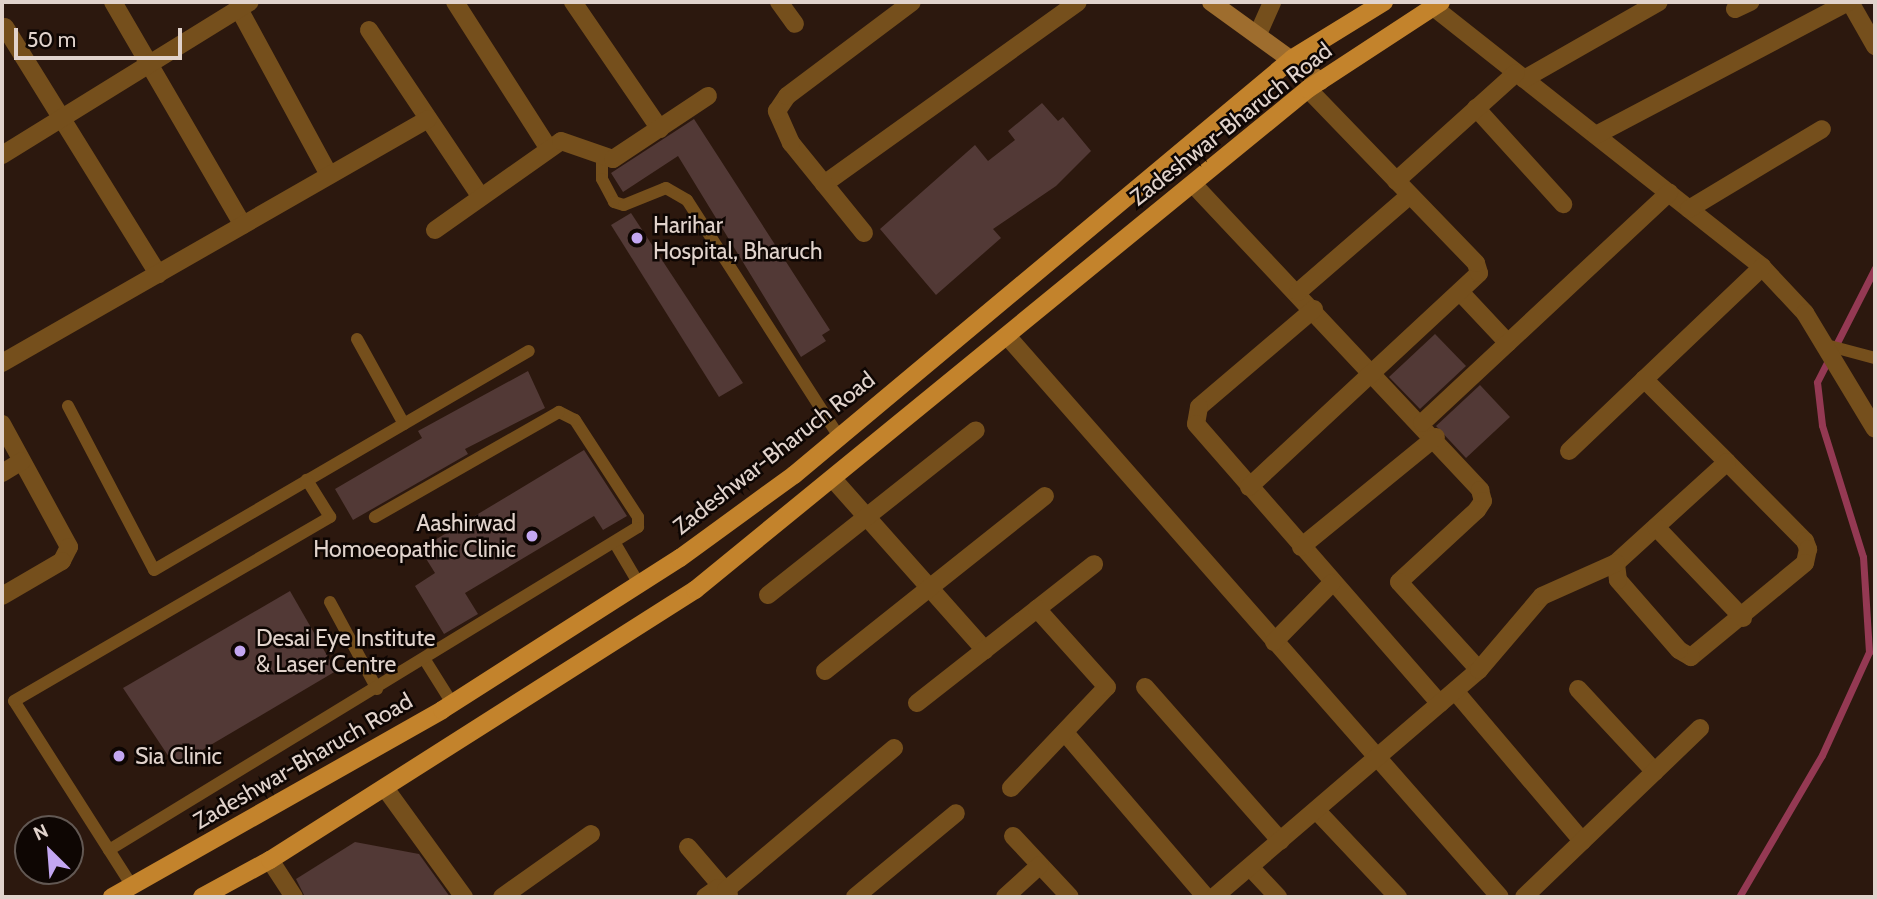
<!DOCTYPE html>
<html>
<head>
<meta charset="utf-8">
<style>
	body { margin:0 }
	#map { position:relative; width:1877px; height:899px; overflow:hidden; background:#2c180e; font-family:Cabin,sans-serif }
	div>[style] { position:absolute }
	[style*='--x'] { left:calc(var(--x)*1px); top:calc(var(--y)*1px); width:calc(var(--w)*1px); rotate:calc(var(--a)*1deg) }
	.stream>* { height:7px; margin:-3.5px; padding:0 3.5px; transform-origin:3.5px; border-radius:3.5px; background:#943953 }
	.building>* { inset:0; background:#523936 }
	.lane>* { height:12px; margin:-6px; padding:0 6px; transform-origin:6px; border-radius:6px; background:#754f1c }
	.street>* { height:18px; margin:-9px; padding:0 9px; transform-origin:9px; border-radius:9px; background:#754f1c }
	.secondary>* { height:18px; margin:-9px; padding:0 9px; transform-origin:9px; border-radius:9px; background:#9e6d2e }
	.primary>* { height:18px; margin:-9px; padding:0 9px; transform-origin:9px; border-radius:9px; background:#c3832c }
	.dots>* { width:19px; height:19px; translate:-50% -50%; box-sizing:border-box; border:4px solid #0e0603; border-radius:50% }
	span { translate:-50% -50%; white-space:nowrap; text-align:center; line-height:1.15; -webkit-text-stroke:5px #0e0603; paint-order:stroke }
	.street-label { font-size:23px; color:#e1d3cc }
	.poi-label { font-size:23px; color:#e1d3cc }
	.left { translate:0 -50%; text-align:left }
	.right { translate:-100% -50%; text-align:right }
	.frame { position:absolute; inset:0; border:4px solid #e1d3cc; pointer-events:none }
	.north { position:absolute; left:14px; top:815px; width:70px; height:70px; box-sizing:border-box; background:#0e0603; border:2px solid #625853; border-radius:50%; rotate:335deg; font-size:19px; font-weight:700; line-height:28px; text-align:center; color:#e1d3cc }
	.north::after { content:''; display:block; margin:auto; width:24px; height:32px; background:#c3a7f2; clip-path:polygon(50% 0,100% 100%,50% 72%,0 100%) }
	.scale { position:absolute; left:14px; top:28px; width:168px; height:32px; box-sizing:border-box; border:4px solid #e1d3cc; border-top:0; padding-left:9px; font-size:21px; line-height:24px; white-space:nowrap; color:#e1d3cc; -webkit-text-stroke:5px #0e0603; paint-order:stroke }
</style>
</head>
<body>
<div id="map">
	<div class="stream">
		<i style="--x:1739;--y:897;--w:164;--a:-59.7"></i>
		<i style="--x:1822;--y:755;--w:113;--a:-65.5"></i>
		<i style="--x:1869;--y:652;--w:95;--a:-93.6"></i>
		<i style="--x:1863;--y:557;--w:138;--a:-107.3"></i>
		<i style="--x:1822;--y:425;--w:43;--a:-96.6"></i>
		<i style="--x:1817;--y:382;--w:128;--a:-63"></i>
	</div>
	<div class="building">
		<i style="clip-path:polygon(1042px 103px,1058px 121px,1063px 117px,1091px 151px,1056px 186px,993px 229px,1001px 238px,936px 295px,880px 229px,975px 145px,988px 161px,1015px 140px,1008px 131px)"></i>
		<i style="clip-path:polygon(694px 119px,830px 330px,822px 335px,826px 341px,801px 357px,678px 156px,623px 192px,611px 173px)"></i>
		<i style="clip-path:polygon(631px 213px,743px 383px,719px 397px,611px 225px)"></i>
		<i style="clip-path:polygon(1435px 334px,1466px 366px,1420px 409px,1389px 377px)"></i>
		<i style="clip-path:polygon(528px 371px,545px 408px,465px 449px,468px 454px,353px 520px,335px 489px,422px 438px,418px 431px)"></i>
		<i style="clip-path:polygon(1480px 385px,1510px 417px,1466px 458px,1436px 426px)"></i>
		<i style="clip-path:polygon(584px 450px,627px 516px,603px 530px,594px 516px,465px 593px,478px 614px,444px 634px,415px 586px,435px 573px,420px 549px)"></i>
		<i style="clip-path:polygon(290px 591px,336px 671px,175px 766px,123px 688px)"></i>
		<i style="clip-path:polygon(355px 842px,419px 854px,450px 897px,305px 897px,296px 879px)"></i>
	</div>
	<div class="lane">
		<i style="--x:602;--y:158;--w:21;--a:90"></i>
		<i style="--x:602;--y:179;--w:26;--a:62"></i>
		<i style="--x:614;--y:202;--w:10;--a:17"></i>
		<i style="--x:624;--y:205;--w:45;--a:-22"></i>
		<i style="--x:666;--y:188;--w:24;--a:30"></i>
		<i style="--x:687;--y:200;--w:282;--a:57.3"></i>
		<i style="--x:357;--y:339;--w:97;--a:61.1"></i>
		<i style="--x:1826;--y:345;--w:51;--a:14.9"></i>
		<i style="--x:68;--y:406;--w:185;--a:62.3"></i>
		<i style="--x:154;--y:570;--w:434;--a:-30.3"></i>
		<i style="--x:616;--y:545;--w:45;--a:59.5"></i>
		<i style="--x:330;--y:602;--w:99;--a:61.6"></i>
		<i style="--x:425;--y:660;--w:51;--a:57.9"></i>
		<i style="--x:109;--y:850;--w:620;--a:-31.41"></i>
		<i style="--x:638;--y:527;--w:10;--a:-90"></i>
		<i style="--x:638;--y:517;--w:116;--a:-123"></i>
		<i style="--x:575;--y:420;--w:18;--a:-153"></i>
		<i style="--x:559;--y:412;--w:212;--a:150.3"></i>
		<i style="--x:132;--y:886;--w:219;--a:-122.5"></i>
		<i style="--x:14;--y:701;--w:366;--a:-30.2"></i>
		<i style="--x:330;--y:517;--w:44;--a:-121.9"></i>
	</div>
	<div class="street">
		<i style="--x:113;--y:2;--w:258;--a:59.8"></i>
		<i style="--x:455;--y:2;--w:174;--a:57.4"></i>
		<i style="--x:573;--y:2;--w:154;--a:55.6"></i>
		<i style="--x:779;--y:2;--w:27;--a:54"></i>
		<i style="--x:1850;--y:2;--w:51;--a:60.4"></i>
		<i style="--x:1432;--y:6;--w:421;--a:38.3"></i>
		<i style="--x:1762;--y:267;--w:63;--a:46.9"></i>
		<i style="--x:1805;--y:313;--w:135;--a:58.9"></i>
		<i style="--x:239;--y:9;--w:189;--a:61.5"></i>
		<i style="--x:1735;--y:9;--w:17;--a:-25"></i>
		<i style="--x:5;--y:27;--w:291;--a:58.2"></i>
		<i style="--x:369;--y:30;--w:201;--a:56.2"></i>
		<i style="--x:1258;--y:34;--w:35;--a:-66"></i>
		<i style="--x:1524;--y:79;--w:155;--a:-29.7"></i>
		<i style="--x:1476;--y:108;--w:130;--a:47.8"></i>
		<i style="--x:1596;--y:135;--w:285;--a:-27.8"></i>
		<i style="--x:2;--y:155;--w:291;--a:-31.7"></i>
		<i style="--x:1396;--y:181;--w:161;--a:-42"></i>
		<i style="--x:824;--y:184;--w:312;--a:-35.6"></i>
		<i style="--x:1193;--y:184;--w:420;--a:46.8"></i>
		<i style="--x:1480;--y:490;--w:11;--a:75"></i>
		<i style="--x:1483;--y:501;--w:11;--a:124"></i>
		<i style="--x:1477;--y:510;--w:106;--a:137.3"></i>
		<i style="--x:1399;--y:582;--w:119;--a:47.7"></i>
		<i style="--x:1689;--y:209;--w:155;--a:-31"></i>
		<i style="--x:435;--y:230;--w:154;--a:-35.2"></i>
		<i style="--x:561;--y:141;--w:55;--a:19.1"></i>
		<i style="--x:613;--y:159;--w:114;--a:-33.6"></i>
		<i style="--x:864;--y:233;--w:116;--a:-129"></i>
		<i style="--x:791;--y:143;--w:35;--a:-114"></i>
		<i style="--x:777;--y:111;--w:18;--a:-56"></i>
		<i style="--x:787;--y:96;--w:156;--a:-36.9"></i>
		<i style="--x:1298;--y:292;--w:148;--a:-40.9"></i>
		<i style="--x:1462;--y:294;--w:67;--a:46.8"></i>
		<i style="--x:1314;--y:309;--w:151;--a:139.6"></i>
		<i style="--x:1199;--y:407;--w:17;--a:100"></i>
		<i style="--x:1196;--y:424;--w:371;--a:48.9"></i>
		<i style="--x:1008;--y:337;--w:745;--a:48.7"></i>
		<i style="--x:2;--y:363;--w:491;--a:-29.8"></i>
		<i style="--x:1644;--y:379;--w:117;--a:45"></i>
		<i style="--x:1727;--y:462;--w:111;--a:45.4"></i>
		<i style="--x:1805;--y:541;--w:9;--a:69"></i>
		<i style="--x:1808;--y:549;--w:14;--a:102"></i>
		<i style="--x:1805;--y:563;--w:148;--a:140.5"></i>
		<i style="--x:1691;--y:657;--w:14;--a:-150"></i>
		<i style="--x:1679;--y:650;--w:93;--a:-131.1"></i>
		<i style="--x:1618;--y:580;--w:17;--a:-97"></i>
		<i style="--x:1616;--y:563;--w:150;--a:-42.3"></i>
		<i style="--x:1422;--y:423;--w:338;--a:-43"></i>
		<i style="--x:2;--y:424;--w:140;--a:61.4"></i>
		<i style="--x:69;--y:547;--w:16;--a:117"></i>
		<i style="--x:62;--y:561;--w:69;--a:149.7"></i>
		<i style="--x:1569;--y:451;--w:267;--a:-43.6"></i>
		<i style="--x:2;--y:473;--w:23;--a:-31"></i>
		<i style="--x:833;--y:479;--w:229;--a:48.4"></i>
		<i style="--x:1249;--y:487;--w:314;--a:-42.9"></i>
		<i style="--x:1479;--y:273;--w:10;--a:-107"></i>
		<i style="--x:1476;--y:263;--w:242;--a:-134"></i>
		<i style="--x:1656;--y:527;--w:126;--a:46.3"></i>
		<i style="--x:1301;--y:547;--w:174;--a:-39.2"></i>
		<i style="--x:768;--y:595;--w:265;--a:-38.4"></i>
		<i style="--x:1274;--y:642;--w:83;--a:-45.5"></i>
		<i style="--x:825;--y:671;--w:281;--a:-38.5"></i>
		<i style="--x:1145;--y:687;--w:205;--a:48.6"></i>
		<i style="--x:1578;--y:689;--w:113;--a:47.1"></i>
		<i style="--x:1455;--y:691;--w:197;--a:49.7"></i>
		<i style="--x:917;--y:703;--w:225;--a:-38.1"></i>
		<i style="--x:1067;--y:735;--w:213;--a:49.4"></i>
		<i style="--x:385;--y:788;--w:135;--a:54.1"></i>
		<i style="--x:1011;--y:788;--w:139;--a:-46.5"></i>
		<i style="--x:1107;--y:687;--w:105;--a:-131.9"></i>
		<i style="--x:1317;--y:811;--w:118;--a:46.7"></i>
		<i style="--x:1013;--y:836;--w:83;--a:46.9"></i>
		<i style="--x:688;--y:847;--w:63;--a:49.5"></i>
		<i style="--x:270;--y:860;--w:44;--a:57"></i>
		<i style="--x:1250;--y:867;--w:41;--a:47"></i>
		<i style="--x:502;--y:897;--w:109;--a:-35.3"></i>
		<i style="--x:705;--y:897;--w:16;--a:-35"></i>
		<i style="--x:718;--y:888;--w:8;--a:14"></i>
		<i style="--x:726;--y:890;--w:220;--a:-40.2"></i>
		<i style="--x:855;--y:897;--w:131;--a:-39.7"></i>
		<i style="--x:1005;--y:897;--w:47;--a:-42.4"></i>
		<i style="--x:1214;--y:897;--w:349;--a:-40.6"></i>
		<i style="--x:1479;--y:670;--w:97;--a:-49.6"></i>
		<i style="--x:1542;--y:596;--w:81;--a:-24"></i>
		<i style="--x:1524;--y:897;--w:244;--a:-43.8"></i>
	</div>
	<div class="secondary">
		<i style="--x:1211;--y:2;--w:135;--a:35.9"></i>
	</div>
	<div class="primary">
		<i style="--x:112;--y:897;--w:379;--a:-29.5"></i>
		<i style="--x:442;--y:710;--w:282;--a:-32.6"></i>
		<i style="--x:680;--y:558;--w:141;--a:-36.1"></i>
		<i style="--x:794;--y:475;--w:650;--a:-39.88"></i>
		<i style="--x:1293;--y:58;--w:107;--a:-31.6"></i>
		<i style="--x:202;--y:897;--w:77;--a:-28.6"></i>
		<i style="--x:270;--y:860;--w:504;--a:-32.43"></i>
		<i style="--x:695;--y:590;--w:792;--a:-39.26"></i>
		<i style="--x:1308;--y:89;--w:159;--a:-33.2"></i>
	</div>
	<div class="dots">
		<i style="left:637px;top:238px;background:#c3a7f2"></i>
		<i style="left:532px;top:536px;background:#c3a7f2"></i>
		<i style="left:240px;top:651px;background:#c3a7f2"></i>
		<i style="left:119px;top:756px;background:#c3a7f2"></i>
	</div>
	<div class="street-label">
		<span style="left:1231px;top:124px;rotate:-38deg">Zadeshwar-Bharuch Road</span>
		<span style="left:774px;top:453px;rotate:-38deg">Zadeshwar-Bharuch Road</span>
		<span style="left:303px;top:761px;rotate:-30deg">Zadeshwar-Bharuch Road</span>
	</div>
	<div class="poi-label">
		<span class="left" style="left:653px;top:238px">Harihar<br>Hospital, Bharuch</span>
		<span class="right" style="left:516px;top:536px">Aashirwad<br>Homoeopathic Clinic</span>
		<span class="left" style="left:256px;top:651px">Desai Eye Institute<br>&amp; Laser Centre</span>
		<span class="left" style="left:135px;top:756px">Sia Clinic</span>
	</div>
	<div class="frame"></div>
	<div class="north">N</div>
	<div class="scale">50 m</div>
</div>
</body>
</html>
